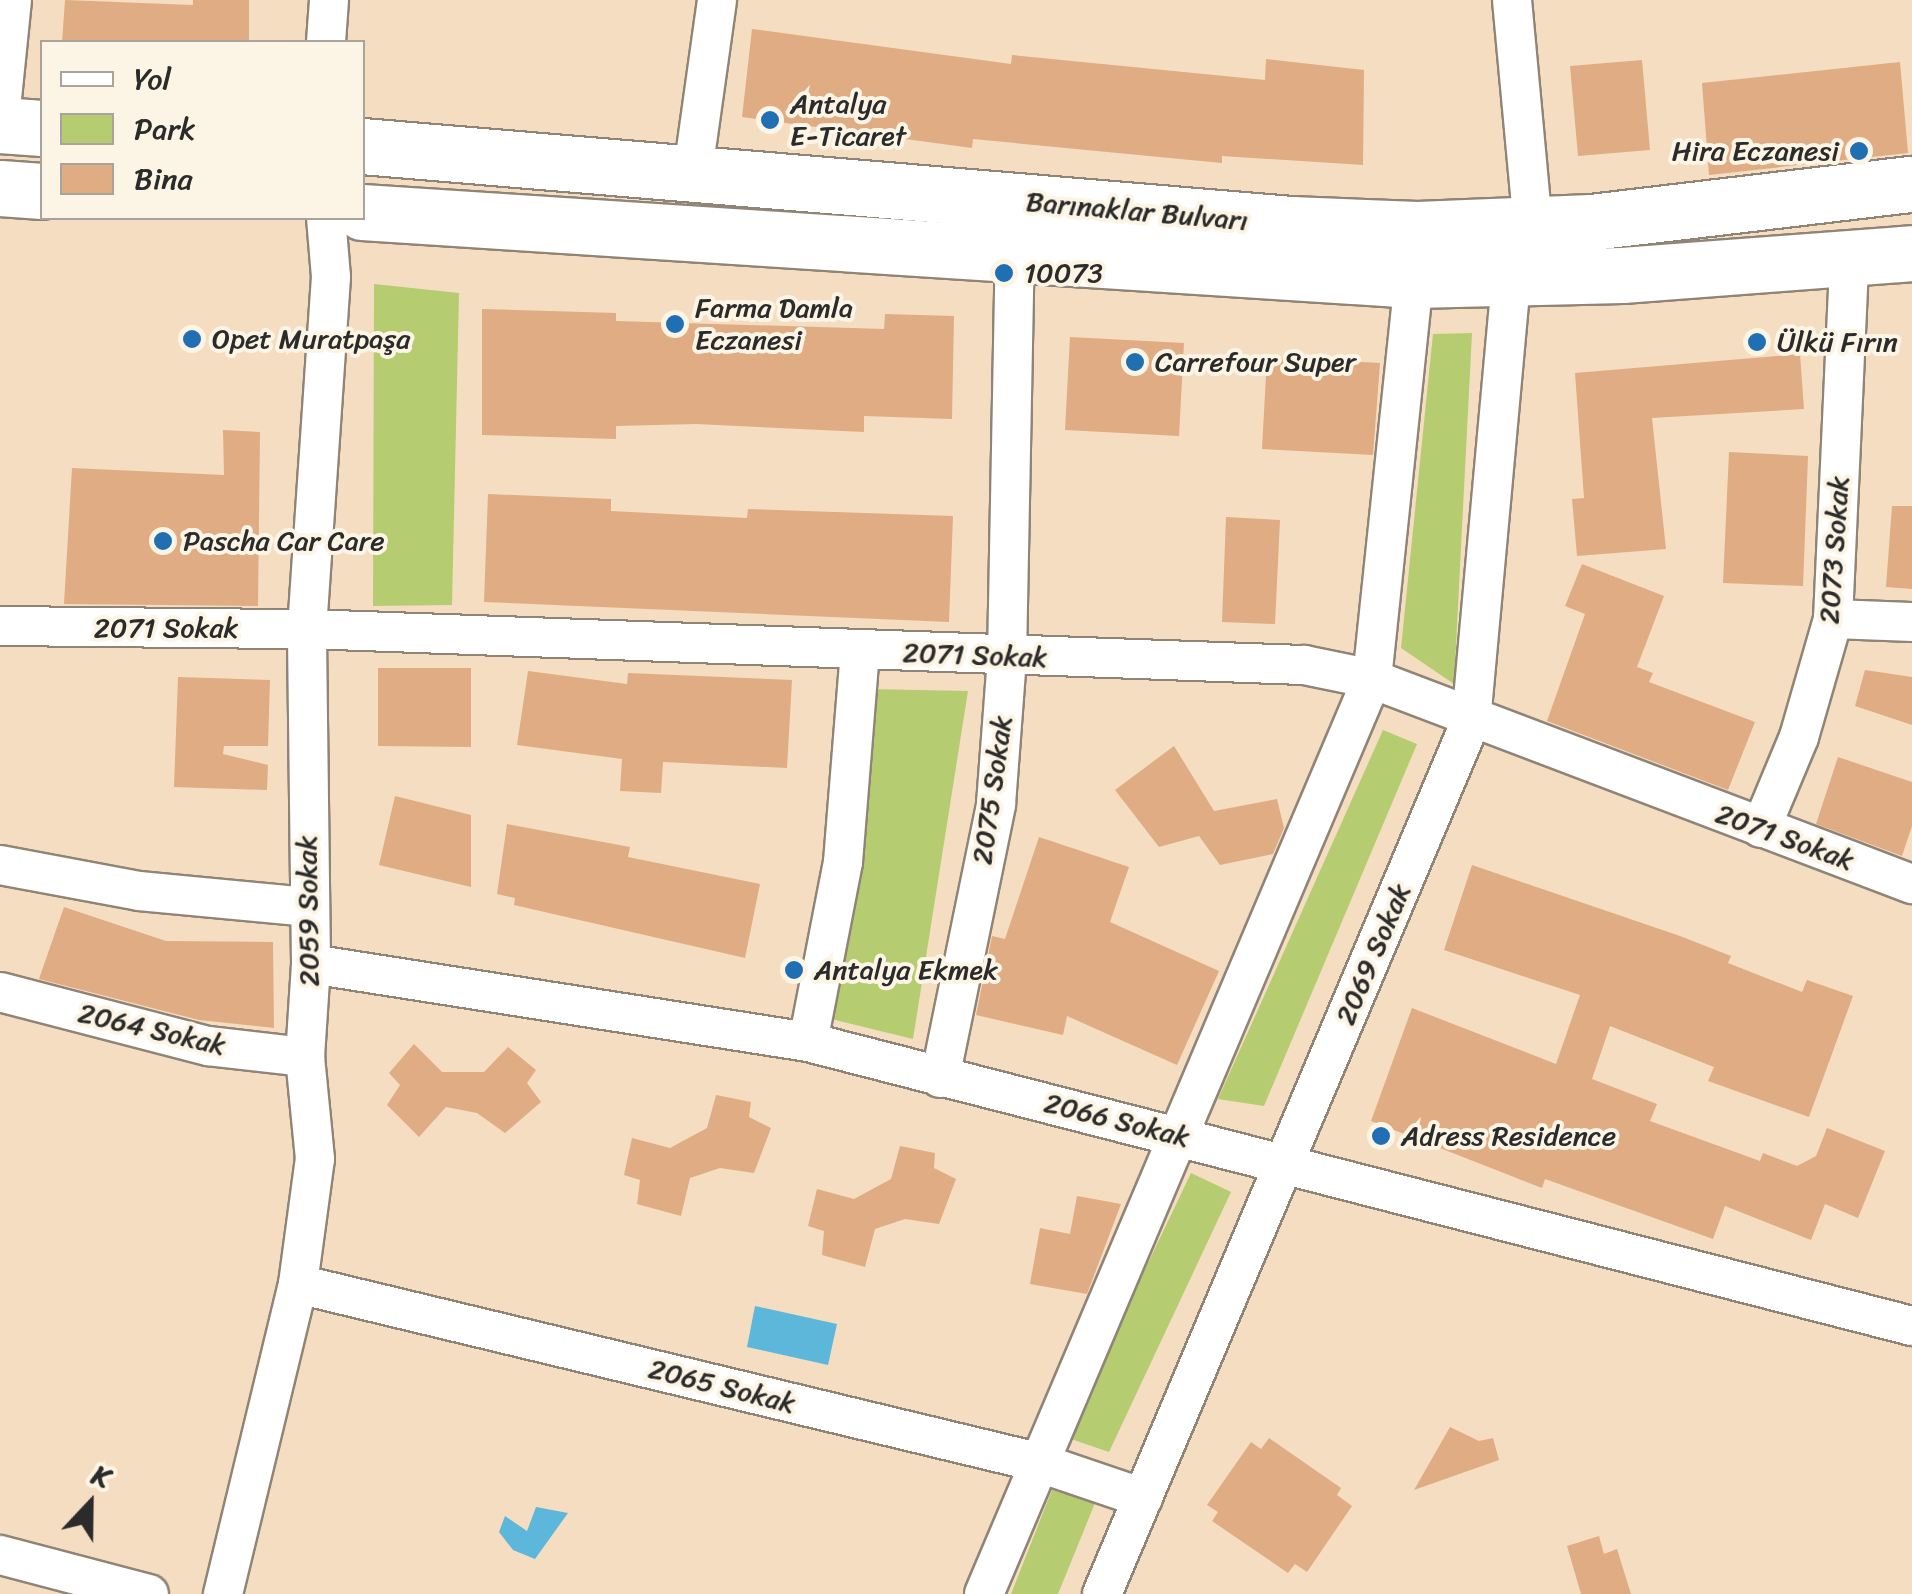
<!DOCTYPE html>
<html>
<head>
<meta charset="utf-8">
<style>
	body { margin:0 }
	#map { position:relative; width:1912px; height:1594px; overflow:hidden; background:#f5ddc2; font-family:Sriracha,sans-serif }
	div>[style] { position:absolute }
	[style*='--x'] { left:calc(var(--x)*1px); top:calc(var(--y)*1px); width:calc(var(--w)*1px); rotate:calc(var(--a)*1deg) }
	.green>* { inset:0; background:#b5cc71 }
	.water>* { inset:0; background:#5db7da }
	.building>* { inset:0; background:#e0ac83 }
	.roads { filter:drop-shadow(2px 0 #908476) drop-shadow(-2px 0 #908476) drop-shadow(0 2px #908476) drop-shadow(0 -2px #908476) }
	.minor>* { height:38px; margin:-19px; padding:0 19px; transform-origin:19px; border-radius:19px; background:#fff }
	.primary>* { height:55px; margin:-27.5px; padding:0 27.5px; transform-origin:27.5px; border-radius:27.5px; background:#fff }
	.dots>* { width:28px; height:28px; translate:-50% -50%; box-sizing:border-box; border:5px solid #fcf5e5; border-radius:50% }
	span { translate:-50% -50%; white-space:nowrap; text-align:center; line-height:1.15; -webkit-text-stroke:8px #fcf5e5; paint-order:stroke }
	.poi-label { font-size:28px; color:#2b2b2b }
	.left { translate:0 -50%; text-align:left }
	.right { translate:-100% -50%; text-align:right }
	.street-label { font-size:28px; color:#2b2b2b }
	.legend { position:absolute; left:40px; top:40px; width:325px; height:180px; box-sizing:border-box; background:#fcf5e5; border:2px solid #a8a49b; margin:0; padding:12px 18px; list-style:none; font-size:30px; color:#2b2b2b }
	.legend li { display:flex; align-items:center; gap:20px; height:50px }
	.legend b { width:50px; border:2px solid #a8a49b }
	.north { position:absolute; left:40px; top:1454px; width:100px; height:100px; -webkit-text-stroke:8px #fcf5e5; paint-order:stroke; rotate:22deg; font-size:28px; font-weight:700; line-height:40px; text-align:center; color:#2b2b2b }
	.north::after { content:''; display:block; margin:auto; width:35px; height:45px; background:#2b2b2b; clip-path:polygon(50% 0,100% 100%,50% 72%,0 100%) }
</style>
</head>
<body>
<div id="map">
	<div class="green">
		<i style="clip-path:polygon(374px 284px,459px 293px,452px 605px,373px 606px)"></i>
		<i style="clip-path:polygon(1472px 333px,1454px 684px,1401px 648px,1433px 334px)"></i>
		<i style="clip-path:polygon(869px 689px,968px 691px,913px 1039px,823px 1017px)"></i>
		<i style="clip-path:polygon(1383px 730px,1417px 744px,1264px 1106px,1218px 1099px)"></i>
		<i style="clip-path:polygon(1191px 1173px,1231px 1192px,1109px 1452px,1065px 1437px)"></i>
		<i style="clip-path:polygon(1052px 1490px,1095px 1503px,1058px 1594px,1011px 1594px)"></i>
	</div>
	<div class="water">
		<i style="clip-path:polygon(755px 1306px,837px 1324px,828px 1365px,747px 1347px)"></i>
		<i style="clip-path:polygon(536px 1507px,568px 1513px,535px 1559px,513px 1550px,499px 1532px,505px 1516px,527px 1531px)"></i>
	</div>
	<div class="building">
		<i style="clip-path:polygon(65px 0,193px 5px,193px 0,249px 0,249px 42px,62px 42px)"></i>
		<i style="clip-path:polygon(752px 29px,1011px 64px,1012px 55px,1265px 80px,1266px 59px,1364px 70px,1363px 165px,1222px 156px,1222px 163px,973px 139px,972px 148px,742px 117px)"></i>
		<i style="clip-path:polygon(1642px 60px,1650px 150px,1578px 156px,1570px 66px)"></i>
		<i style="clip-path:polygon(1900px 62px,1908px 153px,1709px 175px,1702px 83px)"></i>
		<i style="clip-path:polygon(482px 309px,616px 313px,616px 321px,884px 329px,885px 314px,954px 316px,952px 419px,864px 416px,864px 432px,696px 424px,616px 426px,616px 439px,482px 435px)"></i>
		<i style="clip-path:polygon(1070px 337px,1184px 343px,1179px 436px,1065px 430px)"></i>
		<i style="clip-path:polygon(1800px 354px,1804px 409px,1652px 418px,1666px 549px,1577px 556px,1572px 499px,1584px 498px,1575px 373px)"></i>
		<i style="clip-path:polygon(1267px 357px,1380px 363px,1373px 455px,1262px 449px)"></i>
		<i style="clip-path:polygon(223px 430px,260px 432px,258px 606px,64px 604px,72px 468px,224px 475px)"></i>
		<i style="clip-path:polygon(1729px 452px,1808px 456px,1803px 586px,1723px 583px)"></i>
		<i style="clip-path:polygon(488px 494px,611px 499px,611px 511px,747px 518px,748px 509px,953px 516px,949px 622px,484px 602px)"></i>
		<i style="clip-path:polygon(1892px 506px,1912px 506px,1912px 589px,1886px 587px)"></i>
		<i style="clip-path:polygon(1226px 517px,1280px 520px,1275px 624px,1222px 622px)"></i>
		<i style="clip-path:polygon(1582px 564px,1664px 596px,1637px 667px,1653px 673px,1649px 682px,1755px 722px,1728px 790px,1547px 721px,1585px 614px,1565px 606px)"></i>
		<i style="clip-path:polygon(378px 668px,471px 668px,471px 747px,378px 746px)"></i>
		<i style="clip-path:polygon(1865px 670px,1912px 677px,1912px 725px,1855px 706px)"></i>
		<i style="clip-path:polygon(528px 671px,627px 684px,628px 673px,792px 680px,787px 768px,663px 762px,661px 793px,620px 791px,622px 759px,517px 745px)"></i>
		<i style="clip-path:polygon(178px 677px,270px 680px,268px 746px,224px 746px,223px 754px,268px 765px,267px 790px,174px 787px)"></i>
		<i style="clip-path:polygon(1174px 746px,1214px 811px,1277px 799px,1284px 828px,1273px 854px,1220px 865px,1199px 836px,1159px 847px,1115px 790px)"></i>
		<i style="clip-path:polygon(1838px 757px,1912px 782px,1912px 826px,1902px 856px,1816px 824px)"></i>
		<i style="clip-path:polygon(395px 796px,471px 815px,471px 887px,379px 865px)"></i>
		<i style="clip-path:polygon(507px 824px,630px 847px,628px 857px,760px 884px,745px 958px,514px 905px,515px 898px,497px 894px)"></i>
		<i style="clip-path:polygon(1039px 837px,1129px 867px,1110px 922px,1219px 971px,1177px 1065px,1067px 1016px,1063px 1035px,976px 1015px,992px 936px,1005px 939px)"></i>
		<i style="clip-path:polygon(1472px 865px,1680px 936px,1731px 956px,1728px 963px,1802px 992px,1807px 980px,1853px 996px,1809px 1117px,1708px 1081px,1714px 1067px,1610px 1026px,1592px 1079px,1657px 1104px,1650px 1121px,1760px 1161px,1763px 1153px,1797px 1166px,1816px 1156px,1827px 1128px,1885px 1151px,1858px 1218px,1825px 1204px,1811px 1240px,1725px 1206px,1713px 1239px,1545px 1179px,1542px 1188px,1371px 1121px,1412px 1008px,1556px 1064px,1580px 995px,1444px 950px)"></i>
		<i style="clip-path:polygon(64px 907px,166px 941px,273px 942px,274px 1028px,199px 1020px,39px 979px)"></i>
		<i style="clip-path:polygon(414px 1044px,442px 1072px,484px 1072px,508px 1047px,536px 1070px,527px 1083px,541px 1102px,505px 1133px,477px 1113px,446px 1107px,419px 1137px,387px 1105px,400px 1085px,389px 1073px)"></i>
		<i style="clip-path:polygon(716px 1095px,751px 1102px,749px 1117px,771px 1128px,754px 1173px,720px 1168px,690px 1178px,681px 1216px,637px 1204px,640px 1180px,624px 1175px,632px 1138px,670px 1148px,707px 1128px)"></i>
		<i style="clip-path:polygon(900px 1146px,935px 1153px,934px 1168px,956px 1179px,939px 1224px,905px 1219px,875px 1229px,865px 1267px,822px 1255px,824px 1231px,808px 1226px,817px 1189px,854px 1199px,891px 1179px)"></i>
		<i style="clip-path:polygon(1077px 1196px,1121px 1204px,1087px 1294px,1030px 1284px,1040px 1228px,1070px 1234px)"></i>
		<i style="clip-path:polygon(1450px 1427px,1479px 1441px,1493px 1438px,1499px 1460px,1414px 1490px)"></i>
		<i style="clip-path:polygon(1269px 1438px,1341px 1488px,1337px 1495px,1352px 1506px,1307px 1572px,1295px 1564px,1288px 1573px,1212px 1521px,1218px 1512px,1207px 1505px,1251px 1442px,1261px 1449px)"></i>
		<i style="clip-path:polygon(1599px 1536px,1604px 1554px,1617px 1549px,1631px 1594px,1581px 1594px,1567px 1546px)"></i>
	</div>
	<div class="roads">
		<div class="minor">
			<i style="--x:1512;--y:0;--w:227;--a:84.7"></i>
			<i style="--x:326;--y:42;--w:42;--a:-85.9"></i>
			<i style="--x:0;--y:118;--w:119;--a:-84.2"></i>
			<i style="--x:693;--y:171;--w:173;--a:-82"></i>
			<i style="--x:1833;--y:619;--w:79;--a:2.2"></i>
			<i style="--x:0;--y:626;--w:307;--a:0.6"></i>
			<i style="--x:307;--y:629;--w:998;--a:2.07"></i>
			<i style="--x:1304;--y:665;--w:69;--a:11.6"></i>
			<i style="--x:1372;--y:679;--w:578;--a:20.79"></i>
			<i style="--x:1761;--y:828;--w:99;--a:-67.3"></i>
			<i style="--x:1799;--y:737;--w:123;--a:-73.9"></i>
			<i style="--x:1833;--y:619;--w:359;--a:-87.4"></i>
			<i style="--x:0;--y:865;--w:141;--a:10.6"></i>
			<i style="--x:139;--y:891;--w:169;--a:5.4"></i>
			<i style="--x:311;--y:964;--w:503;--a:8.92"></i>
			<i style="--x:808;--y:1042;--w:1140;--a:14.43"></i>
			<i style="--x:0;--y:992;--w:215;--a:14.6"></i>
			<i style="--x:208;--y:1046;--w:98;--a:6.5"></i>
			<i style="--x:808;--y:1042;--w:183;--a:-79"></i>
			<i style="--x:843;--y:862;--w:212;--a:-85.4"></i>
			<i style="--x:940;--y:1078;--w:280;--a:-78.4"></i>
			<i style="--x:996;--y:804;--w:147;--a:-85.7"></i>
			<i style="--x:1007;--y:657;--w:399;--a:-88.9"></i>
			<i style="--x:298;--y:1284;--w:760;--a:13.54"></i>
			<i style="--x:1037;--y:1462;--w:112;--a:18.8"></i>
			<i style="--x:0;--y:1555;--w:154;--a:14.7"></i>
			<i style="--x:223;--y:1594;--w:319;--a:-76.4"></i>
			<i style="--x:298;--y:1284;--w:126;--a:-82.3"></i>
			<i style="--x:315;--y:1159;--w:102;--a:-95.6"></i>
			<i style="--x:305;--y:1057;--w:93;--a:-86.3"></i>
			<i style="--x:311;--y:964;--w:335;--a:-90.7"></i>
			<i style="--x:307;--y:629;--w:353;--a:-86.1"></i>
			<i style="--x:331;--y:277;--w:59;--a:-94.8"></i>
			<i style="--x:984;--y:1594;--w:994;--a:-67.02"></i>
			<i style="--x:1372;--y:679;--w:401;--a:-84"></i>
			<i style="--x:1102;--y:1594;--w:948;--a:-67.09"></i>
			<i style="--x:1471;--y:721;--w:443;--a:-84.8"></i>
		</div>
		<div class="primary">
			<i style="--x:0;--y:125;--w:42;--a:4.1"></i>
			<i style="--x:362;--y:146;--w:932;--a:4.8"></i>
			<i style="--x:1291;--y:224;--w:126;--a:2.3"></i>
			<i style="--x:1417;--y:229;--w:174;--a:-2.3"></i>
			<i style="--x:1591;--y:222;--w:323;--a:-6.8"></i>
			<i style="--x:0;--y:188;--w:42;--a:4.1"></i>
			<i style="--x:362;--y:212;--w:1054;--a:3.7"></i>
			<i style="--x:1414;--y:280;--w:208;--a:-1.4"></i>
			<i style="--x:1622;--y:275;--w:291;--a:-4.3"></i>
		</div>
	</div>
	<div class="dots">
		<i style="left:770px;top:120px;background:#1f6fb2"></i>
		<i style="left:1859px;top:151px;background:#1f6fb2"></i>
		<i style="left:1004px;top:273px;background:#1f6fb2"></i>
		<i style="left:675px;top:324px;background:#1f6fb2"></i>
		<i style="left:192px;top:339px;background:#1f6fb2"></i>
		<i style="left:1757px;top:342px;background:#1f6fb2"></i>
		<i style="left:1135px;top:362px;background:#1f6fb2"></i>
		<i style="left:163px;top:541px;background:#1f6fb2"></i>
		<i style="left:794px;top:970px;background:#1f6fb2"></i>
		<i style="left:1381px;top:1136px;background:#1f6fb2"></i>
	</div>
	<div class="poi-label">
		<span class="left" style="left:790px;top:120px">Antalya<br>E-Ticaret</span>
		<span class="right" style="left:1839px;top:151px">Hira Eczanesi</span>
		<span class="left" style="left:1024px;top:273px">10073</span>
		<span class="left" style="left:695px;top:324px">Farma Damla<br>Eczanesi</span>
		<span class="left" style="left:212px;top:339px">Opet Muratpaşa</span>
		<span class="left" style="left:1777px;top:342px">Ülkü Fırın</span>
		<span class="left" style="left:1155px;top:362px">Carrefour Super</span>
		<span class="left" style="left:183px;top:541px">Pascha Car Care</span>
		<span class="left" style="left:814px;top:970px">Antalya Ekmek</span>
		<span class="left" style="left:1401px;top:1136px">Adress Residence</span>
	</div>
	<div class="street-label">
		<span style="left:1137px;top:211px;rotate:5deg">Barınaklar Bulvarı</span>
		<span style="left:1834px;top:550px;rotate:-86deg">2073 Sokak</span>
		<span style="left:166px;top:628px">2071 Sokak</span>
		<span style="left:975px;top:655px;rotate:2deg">2071 Sokak</span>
		<span style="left:992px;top:790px;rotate:-82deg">2075 Sokak</span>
		<span style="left:1785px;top:837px;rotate:20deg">2071 Sokak</span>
		<span style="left:308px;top:911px;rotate:-91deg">2059 Sokak</span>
		<span style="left:1373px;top:954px;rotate:-67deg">2069 Sokak</span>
		<span style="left:152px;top:1029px;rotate:13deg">2064 Sokak</span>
		<span style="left:1117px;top:1120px;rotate:14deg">2066 Sokak</span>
		<span style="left:722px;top:1386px;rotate:14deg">2065 Sokak</span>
	</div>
	<ul class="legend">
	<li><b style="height:12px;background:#fff"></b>Yol</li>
	<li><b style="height:28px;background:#b5cc71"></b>Park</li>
	<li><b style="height:28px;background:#e0ac83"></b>Bina</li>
	</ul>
	<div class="north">K</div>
</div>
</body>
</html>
